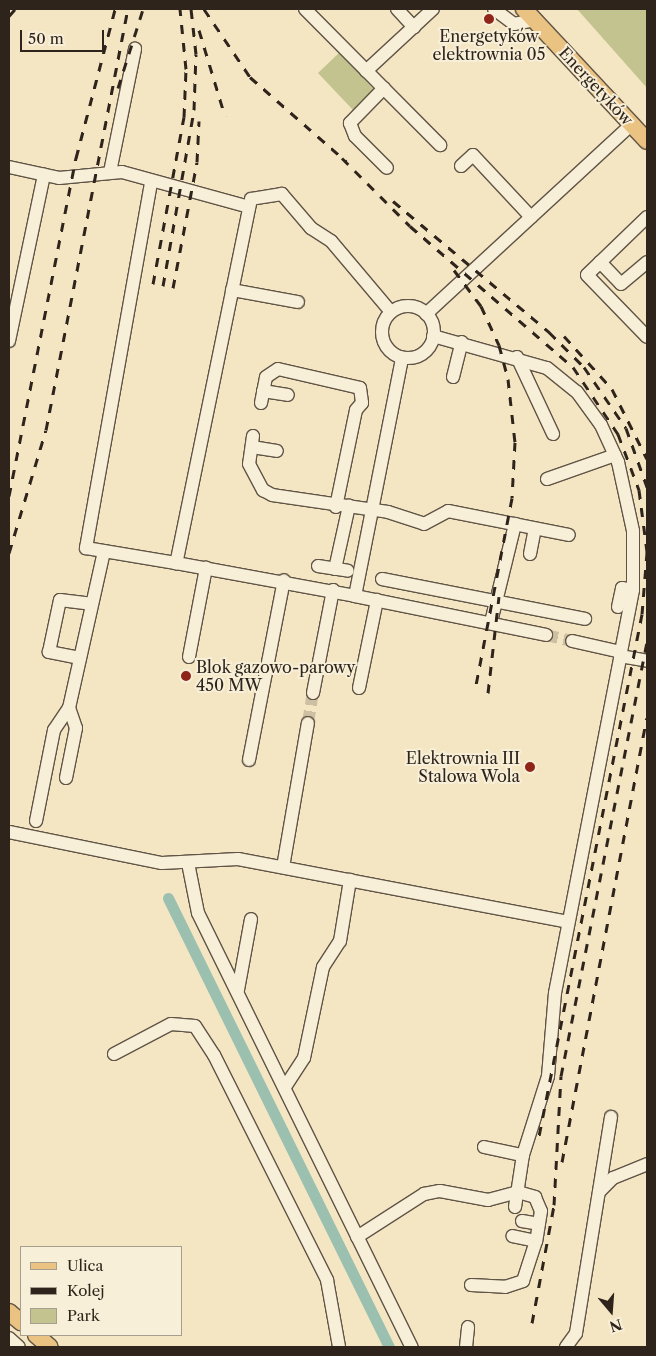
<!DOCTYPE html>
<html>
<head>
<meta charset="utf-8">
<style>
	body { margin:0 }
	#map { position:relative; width:656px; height:1356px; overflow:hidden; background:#f4e6c3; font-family:"Libre Caslon Text",serif }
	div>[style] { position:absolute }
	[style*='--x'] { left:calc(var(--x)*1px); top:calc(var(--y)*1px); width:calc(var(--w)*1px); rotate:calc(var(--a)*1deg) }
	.green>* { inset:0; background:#c2c38f }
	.canal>* { height:11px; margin:-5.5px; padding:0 5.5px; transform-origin:5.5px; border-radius:5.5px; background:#9cc0b0 }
	.minor-tunnel>* { height:12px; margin-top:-6px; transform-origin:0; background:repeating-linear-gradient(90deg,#cdbfa2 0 12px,transparent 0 18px) }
	.roads { filter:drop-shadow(1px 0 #605446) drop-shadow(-1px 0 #605446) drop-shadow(0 1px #605446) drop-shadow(0 -1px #605446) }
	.minor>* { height:12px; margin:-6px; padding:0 6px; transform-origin:6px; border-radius:6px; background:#f8efd8 }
	.minor>.ring { margin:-6px; padding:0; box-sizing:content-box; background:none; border:12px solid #f8efd8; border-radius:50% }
	.major>* { height:16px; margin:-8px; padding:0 8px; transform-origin:8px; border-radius:8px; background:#eac382 }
	.rail>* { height:3px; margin-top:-1.5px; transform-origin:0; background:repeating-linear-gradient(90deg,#2f241c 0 9px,transparent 0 18px) }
	.dots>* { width:14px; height:14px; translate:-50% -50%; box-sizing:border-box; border:2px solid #f8efd8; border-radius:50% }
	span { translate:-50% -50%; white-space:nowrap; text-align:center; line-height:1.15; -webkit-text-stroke:4px #f8efd8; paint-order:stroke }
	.poi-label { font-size:16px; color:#2f241c }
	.left { translate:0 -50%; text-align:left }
	.right { translate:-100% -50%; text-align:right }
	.street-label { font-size:16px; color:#2f241c }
	.frame { position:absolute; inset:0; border:10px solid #2f241c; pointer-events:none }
	.legend { position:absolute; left:20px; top:1246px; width:162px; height:90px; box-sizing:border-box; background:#f8efd8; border:1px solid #a89e8d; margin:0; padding:6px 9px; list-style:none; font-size:15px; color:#2f241c }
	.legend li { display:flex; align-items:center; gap:10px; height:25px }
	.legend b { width:25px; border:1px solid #a89e8d }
	.north { position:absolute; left:586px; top:1286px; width:50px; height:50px; -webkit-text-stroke:4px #f8efd8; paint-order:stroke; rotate:162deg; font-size:14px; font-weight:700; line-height:20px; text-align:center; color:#2f241c }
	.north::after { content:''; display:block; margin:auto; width:18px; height:22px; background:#2f241c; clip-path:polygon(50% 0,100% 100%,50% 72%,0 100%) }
	.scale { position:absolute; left:20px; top:30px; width:84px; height:22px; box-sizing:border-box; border:2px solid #2f241c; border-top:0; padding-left:6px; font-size:15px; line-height:18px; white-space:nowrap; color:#2f241c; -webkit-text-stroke:4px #f8efd8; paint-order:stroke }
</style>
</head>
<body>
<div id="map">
	<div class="green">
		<i style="clip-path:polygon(577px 9px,647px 9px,647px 88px)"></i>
		<i style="clip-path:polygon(340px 52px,375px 91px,353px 110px,318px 73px)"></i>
	</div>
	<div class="canal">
		<i style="--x:168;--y:898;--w:500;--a:63.79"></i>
	</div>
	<div class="minor-tunnel">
		<i style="--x:546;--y:635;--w:27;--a:13"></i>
		<i style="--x:308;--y:723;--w:30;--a:-81"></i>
	</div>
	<div class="roads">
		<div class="minor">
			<i style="--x:305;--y:9;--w:192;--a:45.2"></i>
			<i style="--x:397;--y:9;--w:25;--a:47"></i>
			<i style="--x:494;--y:9;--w:25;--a:37"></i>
			<i style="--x:514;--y:24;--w:21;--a:-11"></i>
			<i style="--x:366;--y:71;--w:91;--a:-42.8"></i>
			<i style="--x:384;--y:88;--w:49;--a:134.2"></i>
			<i style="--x:350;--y:123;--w:14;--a:69"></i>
			<i style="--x:355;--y:136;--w:45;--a:45"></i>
			<i style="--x:461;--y:166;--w:16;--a:-43"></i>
			<i style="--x:473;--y:155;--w:85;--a:46.9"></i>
			<i style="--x:9;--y:167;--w:51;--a:12.4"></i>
			<i style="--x:59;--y:178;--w:63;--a:-5.4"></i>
			<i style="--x:122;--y:172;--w:132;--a:15.4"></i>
			<i style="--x:110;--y:172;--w:126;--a:-78.5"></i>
			<i style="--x:151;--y:183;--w:371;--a:100.1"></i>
			<i style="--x:86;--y:548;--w:91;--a:9.5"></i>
			<i style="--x:647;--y:217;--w:83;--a:136"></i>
			<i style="--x:587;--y:275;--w:86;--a:45.9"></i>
			<i style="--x:600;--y:262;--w:30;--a:46"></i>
			<i style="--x:621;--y:284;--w:34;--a:-40"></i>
			<i style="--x:232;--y:290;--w:67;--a:10.3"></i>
			<i class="ring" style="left:382px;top:306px;width:40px;height:40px"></i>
			<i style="--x:391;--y:312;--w:93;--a:-130.2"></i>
			<i style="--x:331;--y:241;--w:24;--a:-147"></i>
			<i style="--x:311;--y:228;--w:45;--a:-130.5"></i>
			<i style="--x:282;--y:194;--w:31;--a:171"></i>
			<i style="--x:251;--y:199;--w:372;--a:101.6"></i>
			<i style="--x:176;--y:563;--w:182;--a:10.4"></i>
			<i style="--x:355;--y:596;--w:243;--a:-78.8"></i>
			<i style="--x:426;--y:314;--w:279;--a:-42.7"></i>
			<i style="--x:433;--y:336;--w:118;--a:15.7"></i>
			<i style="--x:547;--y:368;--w:38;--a:39"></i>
			<i style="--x:577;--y:392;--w:41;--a:54"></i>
			<i style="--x:601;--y:425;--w:41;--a:65.3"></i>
			<i style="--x:618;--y:462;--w:71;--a:77.7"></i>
			<i style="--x:633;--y:531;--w:59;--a:90"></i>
			<i style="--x:633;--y:590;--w:63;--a:101"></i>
			<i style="--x:9;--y:341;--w:170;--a:-78.1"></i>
			<i style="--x:517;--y:357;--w:85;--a:64.9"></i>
			<i style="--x:453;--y:377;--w:36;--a:-76"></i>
			<i style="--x:263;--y:391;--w:25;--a:9"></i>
			<i style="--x:261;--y:403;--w:26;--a:-79"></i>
			<i style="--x:266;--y:377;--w:14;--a:-34"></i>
			<i style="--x:278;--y:369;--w:84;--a:13"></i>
			<i style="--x:360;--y:388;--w:15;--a:82"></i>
			<i style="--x:362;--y:403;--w:9;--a:131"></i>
			<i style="--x:356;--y:410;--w:99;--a:101.7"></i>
			<i style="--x:253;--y:436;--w:28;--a:98"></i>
			<i style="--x:249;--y:464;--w:30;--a:62"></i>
			<i style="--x:263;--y:490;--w:10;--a:29"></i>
			<i style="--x:272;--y:495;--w:117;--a:8.3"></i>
			<i style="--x:388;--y:512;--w:38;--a:18"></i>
			<i style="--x:424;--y:524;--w:27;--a:-28"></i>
			<i style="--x:448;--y:511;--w:123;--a:11.2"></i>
			<i style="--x:252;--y:447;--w:25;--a:9"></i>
			<i style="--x:547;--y:479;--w:72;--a:-19.4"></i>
			<i style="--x:530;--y:554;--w:25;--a:-79"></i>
			<i style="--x:318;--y:566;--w:30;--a:9"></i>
			<i style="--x:335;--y:569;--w:65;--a:-77.5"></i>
			<i style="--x:382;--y:579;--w:207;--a:11.1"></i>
			<i style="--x:355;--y:596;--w:195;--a:11.5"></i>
			<i style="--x:618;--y:607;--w:19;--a:-78"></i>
			<i style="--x:622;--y:588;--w:11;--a:10"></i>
			<i style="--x:491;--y:622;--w:101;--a:-76.2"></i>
			<i style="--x:620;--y:656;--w:27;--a:10"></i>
			<i style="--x:189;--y:657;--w:91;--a:-79.2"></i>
			<i style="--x:80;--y:658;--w:32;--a:-169"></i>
			<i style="--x:49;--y:652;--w:53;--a:-78.1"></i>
			<i style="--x:60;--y:600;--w:31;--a:7"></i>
			<i style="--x:359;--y:688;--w:90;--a:-78.4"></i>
			<i style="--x:313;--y:693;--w:105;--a:-79"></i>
			<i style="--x:249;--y:760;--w:183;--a:-79"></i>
			<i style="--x:66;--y:778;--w:51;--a:-78.7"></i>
			<i style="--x:76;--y:728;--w:21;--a:-109"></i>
			<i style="--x:69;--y:708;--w:160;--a:-77.4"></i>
			<i style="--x:36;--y:821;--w:93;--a:-78.8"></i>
			<i style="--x:54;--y:730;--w:27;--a:-56"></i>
			<i style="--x:9;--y:832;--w:156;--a:11.5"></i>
			<i style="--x:162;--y:863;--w:76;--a:-3"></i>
			<i style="--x:238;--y:859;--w:336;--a:10.8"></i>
			<i style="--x:188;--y:863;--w:51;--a:78.7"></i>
			<i style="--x:198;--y:913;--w:484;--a:63.8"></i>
			<i style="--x:283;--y:867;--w:146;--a:-80.2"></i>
			<i style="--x:238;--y:990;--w:72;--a:-79.6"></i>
			<i style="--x:114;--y:1054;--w:64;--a:-27.8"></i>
			<i style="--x:171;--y:1024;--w:24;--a:5"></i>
			<i style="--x:195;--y:1026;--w:35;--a:57"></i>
			<i style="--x:214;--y:1055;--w:252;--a:63.3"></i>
			<i style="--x:327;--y:1280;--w:68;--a:79.8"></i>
			<i style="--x:285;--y:1087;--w:35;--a:-57"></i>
			<i style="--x:304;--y:1058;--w:93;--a:-78.2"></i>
			<i style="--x:323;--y:967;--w:31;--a:-57"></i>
			<i style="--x:340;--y:941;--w:62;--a:-80.7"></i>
			<i style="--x:484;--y:1147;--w:40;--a:12"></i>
			<i style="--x:599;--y:1192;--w:20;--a:-45"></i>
			<i style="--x:613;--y:1178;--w:37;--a:-22"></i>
			<i style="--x:515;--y:1207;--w:53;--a:-81.3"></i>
			<i style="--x:523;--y:1155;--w:83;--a:-72.4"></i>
			<i style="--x:548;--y:1076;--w:83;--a:-85.2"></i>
			<i style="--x:555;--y:993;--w:347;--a:-79"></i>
			<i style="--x:621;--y:652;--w:50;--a:-167.3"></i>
			<i style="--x:522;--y:1221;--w:17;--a:10"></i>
			<i style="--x:357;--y:1237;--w:80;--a:-32.7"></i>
			<i style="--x:424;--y:1194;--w:16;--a:-11"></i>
			<i style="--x:440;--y:1191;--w:49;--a:10.6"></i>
			<i style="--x:488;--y:1200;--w:31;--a:-15"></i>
			<i style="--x:518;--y:1192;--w:18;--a:16"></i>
			<i style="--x:535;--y:1197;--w:15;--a:67"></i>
			<i style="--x:541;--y:1211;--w:30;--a:99"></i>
			<i style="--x:536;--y:1241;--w:24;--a:-168"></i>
			<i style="--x:471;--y:1285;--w:34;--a:3"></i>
			<i style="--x:505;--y:1287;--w:19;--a:-18"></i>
			<i style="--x:523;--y:1281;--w:42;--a:-72"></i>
			<i style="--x:9;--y:1338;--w:13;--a:42"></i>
			<i style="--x:466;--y:1347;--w:20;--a:-84"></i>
			<i style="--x:566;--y:1347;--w:17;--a:-54"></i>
			<i style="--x:576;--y:1333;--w:219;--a:-80.8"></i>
		</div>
		<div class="major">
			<i style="--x:524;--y:9;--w:180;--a:47"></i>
			<i style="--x:9;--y:1312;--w:16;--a:40"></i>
			<i style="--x:36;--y:1335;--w:18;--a:41"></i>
		</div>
	</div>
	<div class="rail">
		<i style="--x:204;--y:9;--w:82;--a:55.9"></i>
		<i style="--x:250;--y:77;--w:128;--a:41.2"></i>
		<i style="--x:9;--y:16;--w:9;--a:-49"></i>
		<i style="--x:199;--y:30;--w:90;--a:73.2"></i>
		<i style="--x:118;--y:88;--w:83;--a:-72.4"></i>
		<i style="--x:342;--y:158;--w:96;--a:45"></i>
		<i style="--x:410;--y:226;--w:216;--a:40.9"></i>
		<i style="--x:573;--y:367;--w:81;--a:56.1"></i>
		<i style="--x:618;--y:434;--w:60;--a:69.4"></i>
		<i style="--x:639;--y:490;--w:63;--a:82.6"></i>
		<i style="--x:647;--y:552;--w:62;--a:94.6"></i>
		<i style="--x:642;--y:614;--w:532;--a:101.16"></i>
		<i style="--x:393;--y:201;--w:204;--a:40"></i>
		<i style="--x:549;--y:332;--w:49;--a:45"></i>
		<i style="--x:584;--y:367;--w:74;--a:55.5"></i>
		<i style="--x:626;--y:428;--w:63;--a:70.4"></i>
		<i style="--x:454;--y:270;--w:45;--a:53.1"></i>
		<i style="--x:481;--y:306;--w:43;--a:65.2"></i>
		<i style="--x:499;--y:345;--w:35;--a:75"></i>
		<i style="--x:508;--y:379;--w:63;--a:83.7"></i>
		<i style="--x:515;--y:442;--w:56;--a:93.1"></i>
		<i style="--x:512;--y:498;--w:196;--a:100.9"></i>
		<i style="--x:153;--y:284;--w:170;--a:-79.5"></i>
		<i style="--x:184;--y:117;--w:48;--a:-87.6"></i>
		<i style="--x:186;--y:69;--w:60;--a:-95.7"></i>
		<i style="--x:163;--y:286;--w:179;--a:-80"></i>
		<i style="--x:194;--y:110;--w:56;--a:-88"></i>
		<i style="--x:196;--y:54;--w:45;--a:-96.3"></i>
		<i style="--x:173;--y:288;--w:128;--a:-79.2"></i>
		<i style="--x:197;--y:162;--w:41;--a:-87.2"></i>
		<i style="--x:564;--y:336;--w:72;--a:47.8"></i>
		<i style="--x:612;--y:389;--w:78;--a:63.4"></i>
		<i style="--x:9;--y:496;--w:345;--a:-78.8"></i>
		<i style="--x:76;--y:158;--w:154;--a:-75.3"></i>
		<i style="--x:9;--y:553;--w:128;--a:-73.3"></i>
		<i style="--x:46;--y:430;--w:429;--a:-79"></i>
		<i style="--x:488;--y:693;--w:97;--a:-83.5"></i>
		<i style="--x:562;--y:1162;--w:452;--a:-79.2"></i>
		<i style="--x:532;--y:1323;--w:120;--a:-79.4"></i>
		<i style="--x:554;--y:1205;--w:129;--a:-86.9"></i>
		<i style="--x:561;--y:1076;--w:443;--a:-78.8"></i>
	</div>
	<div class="dots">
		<i style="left:489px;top:19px;background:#8f2418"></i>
		<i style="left:186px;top:676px;background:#8f2418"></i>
		<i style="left:530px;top:767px;background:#8f2418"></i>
	</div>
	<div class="poi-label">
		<span style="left:489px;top:45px">Energetyków<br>elektrownia 05</span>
		<span class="left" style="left:196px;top:676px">Blok gazowo-parowy<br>450 MW</span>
		<span class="right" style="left:520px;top:767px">Elektrownia III<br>Stalowa Wola</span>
	</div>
	<div class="street-label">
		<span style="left:596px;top:86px;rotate:47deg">Energetyków</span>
	</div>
	<div class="frame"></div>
	<ul class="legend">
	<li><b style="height:6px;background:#eac382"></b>Ulica</li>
	<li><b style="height:6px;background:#2f241c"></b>Kolej</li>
	<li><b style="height:14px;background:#c2c38f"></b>Park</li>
	</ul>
	<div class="north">N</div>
	<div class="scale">50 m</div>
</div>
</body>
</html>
